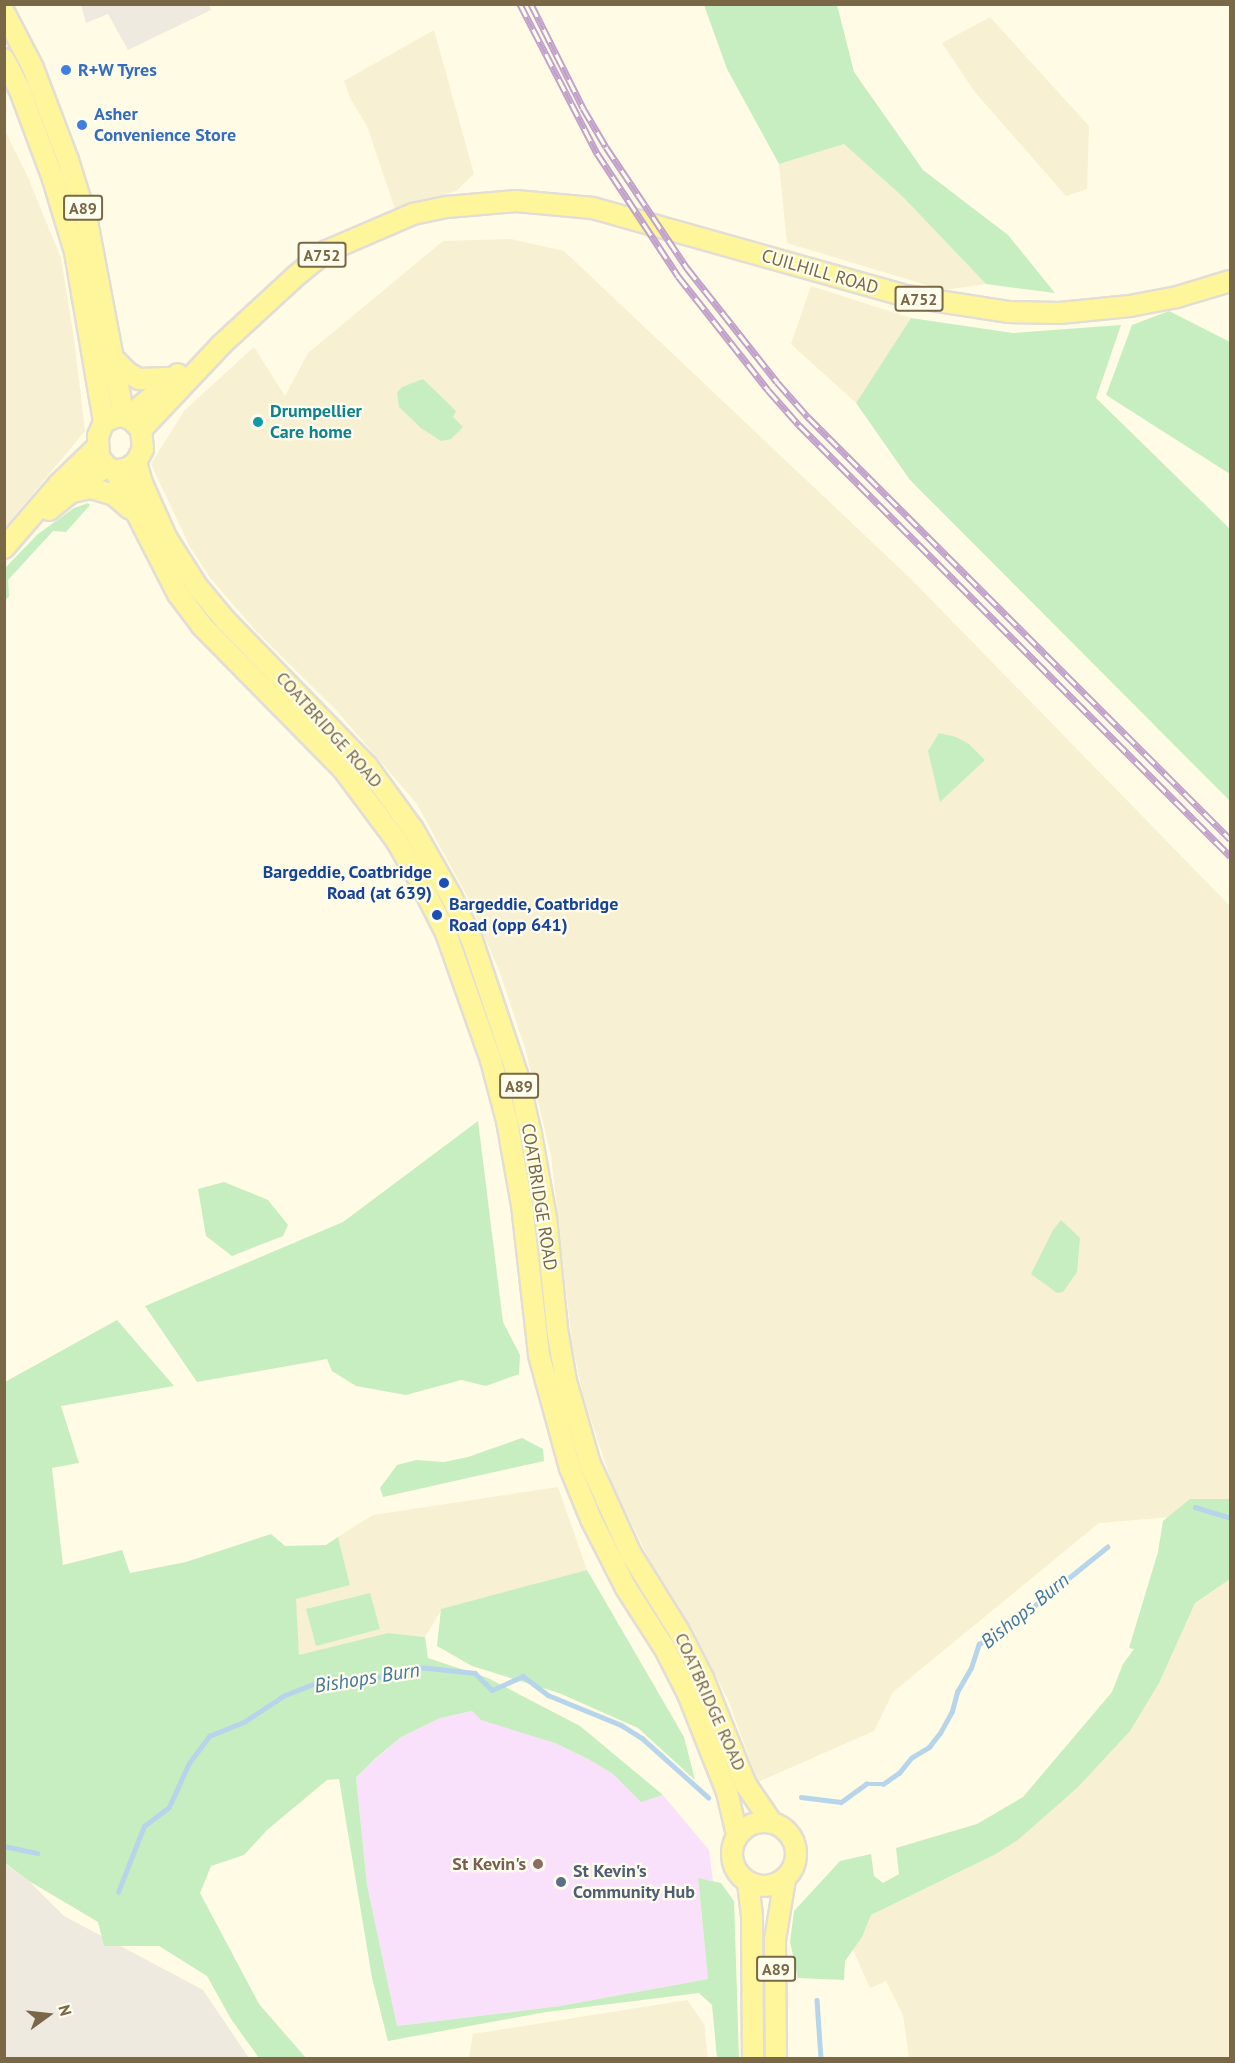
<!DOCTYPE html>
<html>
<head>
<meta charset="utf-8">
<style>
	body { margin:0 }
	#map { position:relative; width:1235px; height:2063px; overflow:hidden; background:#fffbe4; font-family:"PT Sans",sans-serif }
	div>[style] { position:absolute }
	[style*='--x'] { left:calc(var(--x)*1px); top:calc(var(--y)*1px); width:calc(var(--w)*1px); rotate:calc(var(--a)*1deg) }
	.residential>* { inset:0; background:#f7f0d2 }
	.industrial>* { inset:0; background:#eeeadf }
	.education>* { inset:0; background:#f9e1fb }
	.green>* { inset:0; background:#c7eec1 }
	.stream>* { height:4.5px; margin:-2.25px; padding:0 2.25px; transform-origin:2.25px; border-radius:2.25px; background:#b6d5eb }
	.roads { filter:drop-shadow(2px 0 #e2ded6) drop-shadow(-2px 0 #e2ded6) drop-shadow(0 2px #e2ded6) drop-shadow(0 -2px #e2ded6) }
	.major>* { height:20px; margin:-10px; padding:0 10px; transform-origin:10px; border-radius:10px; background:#fff59b }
	.major>.ring { margin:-10px; padding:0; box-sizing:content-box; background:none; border:20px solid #fff59b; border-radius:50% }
	.rail>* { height:7px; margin-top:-3.5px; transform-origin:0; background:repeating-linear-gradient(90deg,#fffded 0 14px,#c2a1ca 0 28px); box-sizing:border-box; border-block:2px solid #c2a1ca }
	.dots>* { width:16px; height:16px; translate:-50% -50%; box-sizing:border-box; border:3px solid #fffded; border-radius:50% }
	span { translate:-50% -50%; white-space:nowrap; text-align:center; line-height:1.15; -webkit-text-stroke:4.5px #fffded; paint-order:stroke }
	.shield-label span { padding:2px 4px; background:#fffded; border:2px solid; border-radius:4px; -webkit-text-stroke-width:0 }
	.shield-label { font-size:16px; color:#7a6746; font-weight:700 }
	.shop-label { font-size:18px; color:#366cbe; font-weight:700 }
	.left { translate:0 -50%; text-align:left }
	.street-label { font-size:18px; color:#7a6746 }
	.culture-label { font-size:18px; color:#0d838f; font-weight:700 }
	.transit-label { font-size:18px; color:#164399; font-weight:700 }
	.right { translate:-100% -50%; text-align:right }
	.education-label { font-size:18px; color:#785e54; font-weight:700 }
	.service-label { font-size:18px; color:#4e5e75; font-weight:700 }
	.water-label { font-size:20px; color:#4277a0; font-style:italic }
	.frame { position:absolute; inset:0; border:6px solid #7a6746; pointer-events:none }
	.north { position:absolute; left:18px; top:1985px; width:60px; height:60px; -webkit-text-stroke:4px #fffded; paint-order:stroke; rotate:75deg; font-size:16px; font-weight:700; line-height:24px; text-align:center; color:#7a6746 }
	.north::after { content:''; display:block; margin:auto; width:21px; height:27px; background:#7a6746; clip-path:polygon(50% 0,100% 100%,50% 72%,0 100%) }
</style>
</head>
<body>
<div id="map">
	<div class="residential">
		<i style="clip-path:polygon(990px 17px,1089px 126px,1087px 189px,1066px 196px,974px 91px,942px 43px)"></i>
		<i style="clip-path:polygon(434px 30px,474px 174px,456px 191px,395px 209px,367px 126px,350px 98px,344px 81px)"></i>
		<i style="clip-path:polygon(5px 131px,27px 175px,61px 258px,74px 339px,85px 431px,5px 527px)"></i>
		<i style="clip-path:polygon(844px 144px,903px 197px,986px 284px,943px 290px,787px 243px,779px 164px)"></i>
		<i style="clip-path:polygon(511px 239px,564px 251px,912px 580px,1230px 906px,1230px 1512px,1099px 1523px,893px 1692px,874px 1731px,758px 1782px,729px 1702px,691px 1626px,648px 1557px,612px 1483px,584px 1399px,572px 1343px,551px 1155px,525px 1048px,500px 973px,469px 900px,417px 804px,337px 711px,256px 631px,211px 579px,190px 547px,151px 464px,184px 411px,254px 347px,285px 396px,308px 353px,443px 241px)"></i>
		<i style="clip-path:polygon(811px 286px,911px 318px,856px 403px,791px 344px)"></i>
		<i style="clip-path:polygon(558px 1487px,587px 1570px,442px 1609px,425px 1637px,388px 1633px,299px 1656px,295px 1598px,350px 1585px,338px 1537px,373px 1515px)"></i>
		<i style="clip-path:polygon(1230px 1579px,1230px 2058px,909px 2058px,903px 2015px,886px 1981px,870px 1988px,853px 1950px,871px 1915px,994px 1855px,1195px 1603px)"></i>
		<i style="clip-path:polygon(687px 2000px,704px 2024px,708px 2058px,469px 2058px,473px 2034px)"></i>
	</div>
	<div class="industrial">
		<i style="clip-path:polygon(209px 4px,211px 10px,128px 50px,108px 14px,86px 23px,81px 5px)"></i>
		<i style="clip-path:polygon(4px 1863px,29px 1881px,64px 1916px,203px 1990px,249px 2058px,5px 2058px)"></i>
	</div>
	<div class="education">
		<i style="clip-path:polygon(472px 1711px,479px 1718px,555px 1743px,588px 1759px,613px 1774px,641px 1801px,663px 1795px,709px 1850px,713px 1881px,698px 1879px,708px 1979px,560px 2006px,397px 2026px,367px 1885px,356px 1776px,401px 1737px,440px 1718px)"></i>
	</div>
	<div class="green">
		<i style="clip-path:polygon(704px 5px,837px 5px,854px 72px,923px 170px,1008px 235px,1055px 293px,986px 284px,903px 197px,844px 144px,779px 164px,727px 69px)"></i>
		<i style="clip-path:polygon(1169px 311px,1230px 342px,1230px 474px,1106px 395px,1132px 325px)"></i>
		<i style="clip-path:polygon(911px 318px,1013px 333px,1121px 325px,1096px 398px,1230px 529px,1230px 801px,910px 480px,856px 403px)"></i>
		<i style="clip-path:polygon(423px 379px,456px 411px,453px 417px,463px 427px,451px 439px,441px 441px,421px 428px,399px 407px,397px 393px,402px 387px)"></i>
		<i style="clip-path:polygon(88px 503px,90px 505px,66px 532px,53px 531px,8px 580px,9px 596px,5px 601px,5px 568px,38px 534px,74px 508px)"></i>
		<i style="clip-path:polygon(939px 733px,956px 737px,969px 744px,985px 760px,940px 802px,928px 751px)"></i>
		<i style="clip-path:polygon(478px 1121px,503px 1322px,520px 1355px,519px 1374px,486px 1386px,461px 1380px,406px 1395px,356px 1386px,332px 1371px,327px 1359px,197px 1382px,145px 1306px,343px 1222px)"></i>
		<i style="clip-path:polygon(224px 1182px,268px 1200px,288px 1225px,283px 1236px,232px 1256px,206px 1236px,198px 1189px)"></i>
		<i style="clip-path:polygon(1061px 1220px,1080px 1238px,1077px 1272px,1063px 1292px,1057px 1293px,1031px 1274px,1053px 1230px)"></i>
		<i style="clip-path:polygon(117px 1320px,174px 1386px,61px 1406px,79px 1463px,52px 1468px,63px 1565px,122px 1550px,130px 1573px,186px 1562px,271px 1534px,285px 1546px,326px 1545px,338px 1537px,350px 1585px,296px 1599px,299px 1655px,388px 1633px,425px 1637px,428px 1658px,488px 1678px,580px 1726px,663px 1795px,641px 1802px,613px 1774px,588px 1759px,555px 1743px,481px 1720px,472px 1711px,440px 1718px,401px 1737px,376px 1758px,356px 1777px,367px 1885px,397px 2026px,560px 2006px,708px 1979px,698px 1878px,721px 1883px,734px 1901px,739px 2058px,717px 2058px,712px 2005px,699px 1993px,546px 2012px,388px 2041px,372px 1978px,339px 1779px,327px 1780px,267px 1830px,244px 1855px,211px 1866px,200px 1893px,259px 2004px,306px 2058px,259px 2058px,231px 2019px,207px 1976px,159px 1946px,104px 1946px,98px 1922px,29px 1881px,5px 1863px,5px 1382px)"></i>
		<i style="clip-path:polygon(522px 1438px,543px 1449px,544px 1461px,383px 1497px,380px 1488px,397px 1465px,416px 1460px,444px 1462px,468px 1457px)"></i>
		<i style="clip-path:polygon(1190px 1499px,1230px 1499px,1230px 1579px,1195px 1603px,1159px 1683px,1130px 1731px,1078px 1787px,1019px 1839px,994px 1855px,871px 1915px,862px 1937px,845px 1961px,844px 1980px,798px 1978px,790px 1942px,794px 1911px,840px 1861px,871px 1854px,874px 1876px,883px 1883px,899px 1874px,896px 1848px,977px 1824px,1023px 1797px,1112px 1692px,1123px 1664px,1134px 1649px,1129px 1648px,1158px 1552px,1163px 1521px)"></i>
		<i style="clip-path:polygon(587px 1570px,684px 1737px,695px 1780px,638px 1728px,559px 1693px,472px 1666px,437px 1646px,441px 1609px)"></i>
		<i style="clip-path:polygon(370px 1593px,380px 1629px,316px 1646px,306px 1609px)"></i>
	</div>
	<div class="stream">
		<i style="--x:1195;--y:1507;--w:37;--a:17"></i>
		<i style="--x:801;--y:1797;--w:40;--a:7.1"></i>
		<i style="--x:841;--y:1802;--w:31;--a:-36"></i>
		<i style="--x:866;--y:1784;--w:17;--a:0"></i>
		<i style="--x:883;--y:1784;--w:19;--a:-35"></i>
		<i style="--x:899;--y:1773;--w:19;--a:-51"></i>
		<i style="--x:911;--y:1758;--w:21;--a:-31"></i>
		<i style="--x:929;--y:1747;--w:18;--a:-52"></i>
		<i style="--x:940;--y:1733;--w:25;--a:-61"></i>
		<i style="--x:952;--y:1711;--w:20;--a:-75"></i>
		<i style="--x:957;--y:1692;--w:28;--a:-60"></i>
		<i style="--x:971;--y:1668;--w:25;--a:-72"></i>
		<i style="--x:979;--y:1644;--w:54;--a:-33.7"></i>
		<i style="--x:1024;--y:1614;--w:107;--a:-38.9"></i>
		<i style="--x:4;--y:1846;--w:34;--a:12"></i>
		<i style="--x:118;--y:1892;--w:71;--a:-68.5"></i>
		<i style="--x:144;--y:1826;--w:31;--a:-37"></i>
		<i style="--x:169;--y:1807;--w:48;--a:-65.6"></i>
		<i style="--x:189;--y:1763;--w:34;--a:-53"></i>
		<i style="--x:209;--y:1736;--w:38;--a:-22"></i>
		<i style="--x:244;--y:1722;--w:49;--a:-33.4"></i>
		<i style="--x:285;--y:1695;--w:31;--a:-21"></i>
		<i style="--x:314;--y:1684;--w:61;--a:-5.6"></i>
		<i style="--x:375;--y:1678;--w:45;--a:-14"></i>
		<i style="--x:419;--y:1667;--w:56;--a:6.1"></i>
		<i style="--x:475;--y:1673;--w:24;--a:45"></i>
		<i style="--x:492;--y:1690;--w:34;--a:-24"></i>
		<i style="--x:523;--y:1676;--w:31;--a:37"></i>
		<i style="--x:548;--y:1695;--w:79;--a:22.3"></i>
		<i style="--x:621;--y:1725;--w:25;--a:32"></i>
		<i style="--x:642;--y:1738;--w:89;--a:41.8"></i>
		<i style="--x:817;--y:2000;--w:58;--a:86.1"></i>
	</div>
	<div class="roads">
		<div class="major">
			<i style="--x:4;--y:12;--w:63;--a:62.6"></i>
			<i style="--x:33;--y:68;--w:98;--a:69.2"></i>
			<i style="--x:68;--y:160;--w:64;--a:72.7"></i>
			<i style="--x:87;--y:221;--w:198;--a:79.3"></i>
			<i style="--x:4;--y:59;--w:33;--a:63"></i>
			<i style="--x:19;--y:88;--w:97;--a:69.5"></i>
			<i style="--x:53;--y:179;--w:76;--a:73.2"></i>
			<i style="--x:75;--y:252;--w:172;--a:80.3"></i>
			<i style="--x:113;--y:358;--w:21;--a:45"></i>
			<i style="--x:128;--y:373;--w:13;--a:29"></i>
			<i style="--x:139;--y:379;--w:34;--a:-2"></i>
			<i style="--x:124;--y:416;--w:10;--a:29"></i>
			<i style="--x:133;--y:421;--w:12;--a:48"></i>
			<i style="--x:141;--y:430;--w:19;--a:84"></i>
			<i style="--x:143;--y:449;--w:15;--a:118"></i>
			<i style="--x:136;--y:462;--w:10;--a:143"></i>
			<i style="--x:128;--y:468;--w:13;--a:167"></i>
			<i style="--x:115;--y:471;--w:9;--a:-153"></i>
			<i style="--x:107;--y:467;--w:13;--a:-129"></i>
			<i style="--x:99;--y:457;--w:21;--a:-93"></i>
			<i style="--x:98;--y:436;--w:15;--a:-67"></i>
			<i style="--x:104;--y:422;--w:12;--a:-24"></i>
			<i style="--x:115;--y:417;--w:9;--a:-6"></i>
			<i style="--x:127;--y:418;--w:67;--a:-40.8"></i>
			<i style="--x:141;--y:430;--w:118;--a:-46.7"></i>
			<i style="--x:222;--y:344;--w:102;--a:-42.6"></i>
			<i style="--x:297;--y:275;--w:38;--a:-39"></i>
			<i style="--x:327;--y:251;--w:94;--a:-23.3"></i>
			<i style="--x:413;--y:214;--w:35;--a:-12"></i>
			<i style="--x:447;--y:207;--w:69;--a:-5"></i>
			<i style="--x:516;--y:201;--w:77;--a:5.2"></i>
			<i style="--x:593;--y:208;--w:325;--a:15.7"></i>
			<i style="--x:906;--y:296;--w:103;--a:8.9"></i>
			<i style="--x:1008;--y:312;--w:52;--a:1.1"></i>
			<i style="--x:1060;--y:313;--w:70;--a:-5.7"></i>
			<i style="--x:1130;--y:306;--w:48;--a:-10.8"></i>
			<i style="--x:1177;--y:297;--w:55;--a:-16.8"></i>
			<i style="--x:136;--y:462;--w:22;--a:74"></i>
			<i style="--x:142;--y:483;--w:59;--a:66"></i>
			<i style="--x:166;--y:537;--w:58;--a:57.7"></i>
			<i style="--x:197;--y:586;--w:45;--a:50.4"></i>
			<i style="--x:226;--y:621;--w:202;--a:45.8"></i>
			<i style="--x:367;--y:766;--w:78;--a:53.9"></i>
			<i style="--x:413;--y:829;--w:77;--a:60.4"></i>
			<i style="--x:451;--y:896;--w:49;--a:64.5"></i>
			<i style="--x:472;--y:940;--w:141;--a:71.4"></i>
			<i style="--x:517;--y:1074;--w:62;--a:76.9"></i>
			<i style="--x:531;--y:1134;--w:85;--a:79.9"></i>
			<i style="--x:546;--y:1218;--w:112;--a:84.3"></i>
			<i style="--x:557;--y:1329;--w:53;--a:80.2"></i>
			<i style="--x:566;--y:1381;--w:86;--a:73.9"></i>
			<i style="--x:590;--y:1464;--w:99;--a:65.5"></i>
			<i style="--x:631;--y:1554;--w:91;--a:58.1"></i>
			<i style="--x:679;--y:1631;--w:53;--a:62.9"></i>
			<i style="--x:703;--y:1678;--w:115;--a:68.1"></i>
			<i style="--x:746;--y:1785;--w:46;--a:55.6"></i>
			<i style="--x:115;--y:471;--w:138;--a:62.9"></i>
			<i style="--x:178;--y:594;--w:40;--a:53"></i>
			<i style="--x:202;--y:626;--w:201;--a:45.4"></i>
			<i style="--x:343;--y:769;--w:89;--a:53.3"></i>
			<i style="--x:396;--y:840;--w:39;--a:60"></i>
			<i style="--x:416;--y:874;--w:66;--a:63"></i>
			<i style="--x:446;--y:933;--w:135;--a:70.5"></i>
			<i style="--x:491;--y:1060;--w:63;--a:75.3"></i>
			<i style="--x:507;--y:1121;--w:85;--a:79.9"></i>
			<i style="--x:522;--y:1205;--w:151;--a:83.5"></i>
			<i style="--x:539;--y:1355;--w:117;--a:74.7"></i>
			<i style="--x:570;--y:1468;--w:55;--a:67.6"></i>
			<i style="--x:591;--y:1519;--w:77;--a:63.1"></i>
			<i style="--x:626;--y:1588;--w:72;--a:57.4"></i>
			<i style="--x:665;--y:1649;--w:51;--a:62.9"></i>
			<i style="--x:688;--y:1694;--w:105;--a:68.3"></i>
			<i style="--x:727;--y:1792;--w:44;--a:76.9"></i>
			<i style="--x:72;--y:492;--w:19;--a:-12"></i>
			<i style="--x:91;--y:488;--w:24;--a:17"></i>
			<i style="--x:114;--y:495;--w:21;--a:41"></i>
			<i style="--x:49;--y:510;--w:54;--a:-39"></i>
			<i style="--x:91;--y:476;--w:18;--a:-29"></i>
			<i style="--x:4;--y:548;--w:84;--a:-49.3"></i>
			<i style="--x:59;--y:484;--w:54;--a:-44.3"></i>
			<i class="ring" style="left:732px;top:1822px;width:44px;height:44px"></i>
			<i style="--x:748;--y:1883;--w:33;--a:83"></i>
			<i style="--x:752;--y:1916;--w:142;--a:89.6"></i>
			<i style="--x:776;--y:2058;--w:118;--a:-90.5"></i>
			<i style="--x:775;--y:1940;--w:62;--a:-80.7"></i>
		</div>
	</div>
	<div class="rail">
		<i style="--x:520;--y:4;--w:168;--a:62.7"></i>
		<i style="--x:597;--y:153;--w:147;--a:56.6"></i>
		<i style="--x:678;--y:276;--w:145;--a:51.7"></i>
		<i style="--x:768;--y:390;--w:47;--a:48.5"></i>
		<i style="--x:799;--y:425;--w:610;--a:45"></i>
		<i style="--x:531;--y:4;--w:116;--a:63.4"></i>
		<i style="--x:583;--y:108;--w:45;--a:59.5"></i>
		<i style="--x:606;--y:147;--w:146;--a:56.2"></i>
		<i style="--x:687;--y:268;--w:145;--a:51.7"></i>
		<i style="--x:777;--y:382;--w:47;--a:48.5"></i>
		<i style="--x:808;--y:417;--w:597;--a:45"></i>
	</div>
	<div class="dots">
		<i style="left:66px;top:70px;background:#3f7fe0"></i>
		<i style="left:82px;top:125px;background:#3f7fe0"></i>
		<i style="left:258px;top:422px;background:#0f9aa8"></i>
		<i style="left:444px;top:883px;background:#1a4fb4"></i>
		<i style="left:437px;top:915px;background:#1a4fb4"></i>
		<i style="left:538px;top:1864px;background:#8d6e63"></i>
		<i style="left:561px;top:1882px;background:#5c6f8a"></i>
	</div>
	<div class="shield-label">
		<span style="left:83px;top:208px">A89</span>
		<span style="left:322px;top:255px">A752</span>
		<span style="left:919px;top:299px">A752</span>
		<span style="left:519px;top:1086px">A89</span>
		<span style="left:776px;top:1969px">A89</span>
	</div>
	<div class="shop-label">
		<span class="left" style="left:78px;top:70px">R+W Tyres</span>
		<span class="left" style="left:94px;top:125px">Asher<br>Convenience Store</span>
	</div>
	<div class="street-label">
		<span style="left:820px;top:272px;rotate:16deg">CUILHILL ROAD</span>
		<span style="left:329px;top:730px;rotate:48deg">COATBRIDGE ROAD</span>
		<span style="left:539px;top:1197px;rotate:81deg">COATBRIDGE ROAD</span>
		<span style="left:710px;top:1702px;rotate:66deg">COATBRIDGE ROAD</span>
	</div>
	<div class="culture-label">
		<span class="left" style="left:270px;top:422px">Drumpellier<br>Care home</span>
	</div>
	<div class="transit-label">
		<span class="right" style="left:432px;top:883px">Bargeddie, Coatbridge<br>Road (at 639)</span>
		<span class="left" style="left:449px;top:915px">Bargeddie, Coatbridge<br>Road (opp 641)</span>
	</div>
	<div class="education-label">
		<span class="right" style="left:526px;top:1864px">St Kevin's</span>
	</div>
	<div class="service-label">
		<span class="left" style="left:573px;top:1882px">St Kevin's<br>Community Hub</span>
	</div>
	<div class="water-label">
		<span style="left:1025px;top:1611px;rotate:-39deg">Bishops Burn</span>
		<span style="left:367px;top:1678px;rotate:-9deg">Bishops Burn</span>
	</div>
	<div class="frame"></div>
	<div class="north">N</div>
</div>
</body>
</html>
